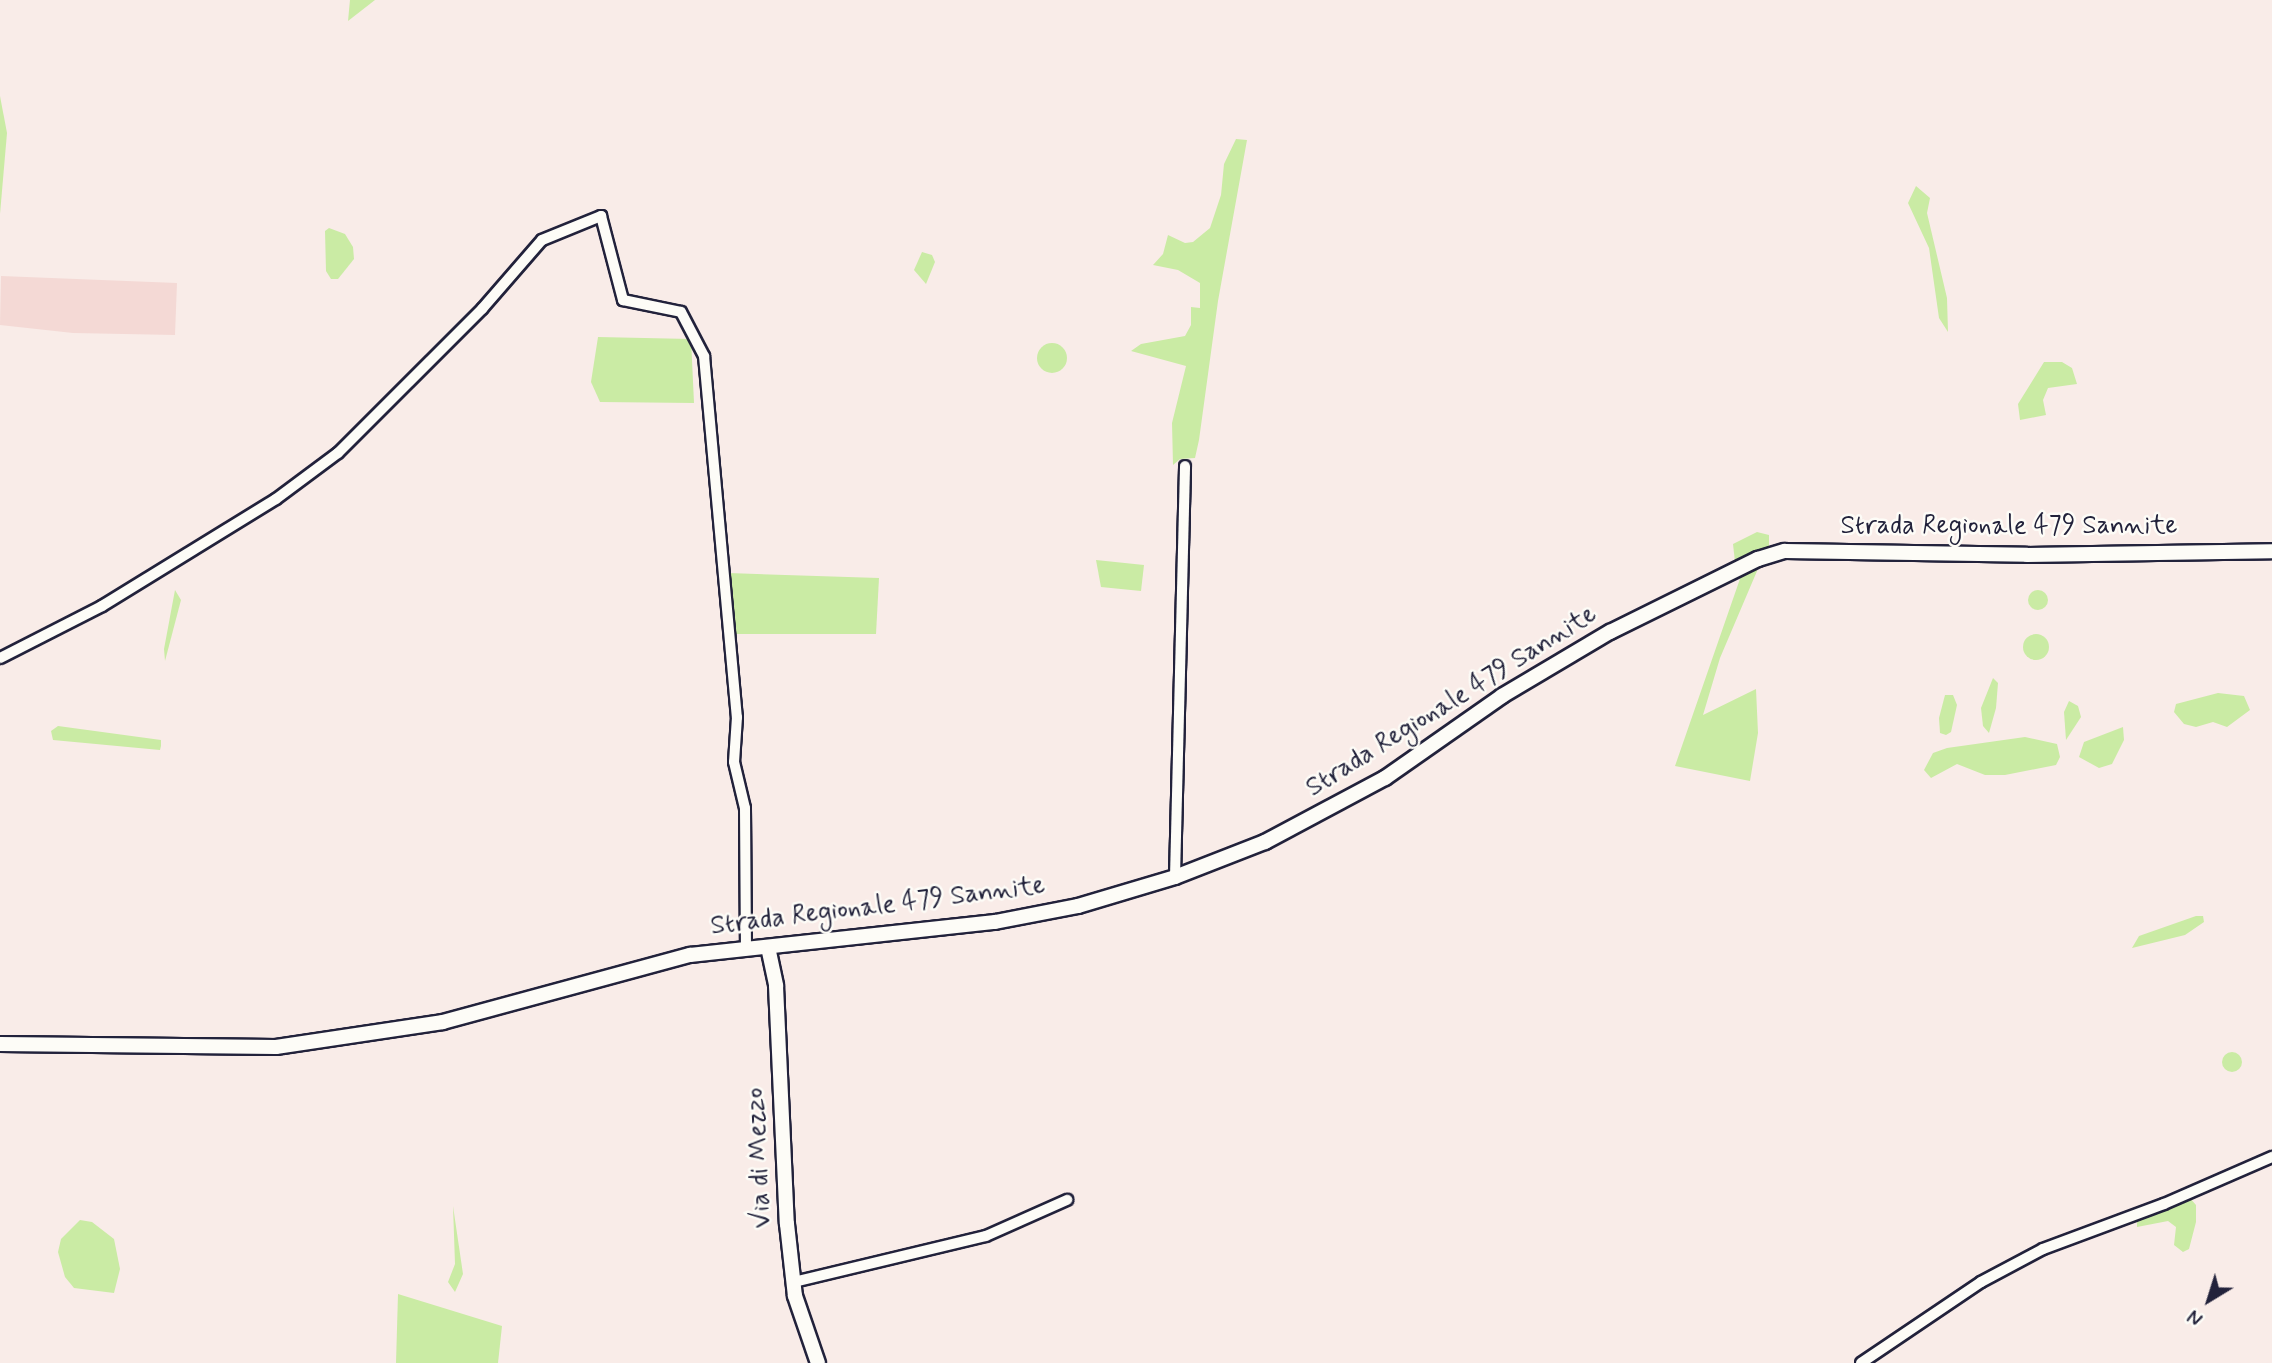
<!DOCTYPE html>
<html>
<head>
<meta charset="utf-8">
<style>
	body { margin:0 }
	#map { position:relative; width:2272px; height:1363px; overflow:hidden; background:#f9ece8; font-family:Mynerve,sans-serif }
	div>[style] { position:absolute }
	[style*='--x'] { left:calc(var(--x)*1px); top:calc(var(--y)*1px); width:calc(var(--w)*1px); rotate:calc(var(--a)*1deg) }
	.built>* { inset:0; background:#f4d9d5 }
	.green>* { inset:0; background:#caeba4 }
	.round { border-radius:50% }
	.roads { filter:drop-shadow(2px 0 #22223b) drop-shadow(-2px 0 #22223b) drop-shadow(0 2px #22223b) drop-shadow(0 -2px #22223b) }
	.minor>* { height:10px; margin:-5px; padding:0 5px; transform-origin:5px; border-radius:5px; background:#fdfcf7 }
	.major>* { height:14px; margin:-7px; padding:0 7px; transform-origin:7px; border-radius:7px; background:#fdfcf7 }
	span { translate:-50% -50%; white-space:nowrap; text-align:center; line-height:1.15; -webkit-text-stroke:5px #fdfcf7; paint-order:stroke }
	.street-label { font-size:26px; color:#22223b }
	.north { position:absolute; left:2174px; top:1265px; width:70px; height:70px; -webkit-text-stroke:5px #fdfcf7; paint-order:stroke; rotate:218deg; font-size:19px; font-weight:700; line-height:28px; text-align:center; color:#22223b }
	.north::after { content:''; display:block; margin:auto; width:24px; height:32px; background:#22223b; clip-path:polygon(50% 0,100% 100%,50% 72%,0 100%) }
</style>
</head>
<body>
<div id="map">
	<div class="built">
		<i style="clip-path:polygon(1px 276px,177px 283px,175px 335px,73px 333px,0 325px)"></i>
	</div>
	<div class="green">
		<i style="clip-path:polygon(350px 0,375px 0,348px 21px)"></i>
		<i style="clip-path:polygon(0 96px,7px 133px,0 214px)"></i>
		<i style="clip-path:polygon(1236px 139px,1247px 140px,1218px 301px,1199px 440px,1195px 458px,1180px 459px,1173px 465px,1172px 423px,1186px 366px,1131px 351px,1141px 344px,1185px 336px,1191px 325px,1191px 307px,1200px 308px,1200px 283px,1178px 270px,1153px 265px,1163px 254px,1168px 235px,1185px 243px,1193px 242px,1210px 228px,1221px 195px,1224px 164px)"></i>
		<i style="clip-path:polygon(1916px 186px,1930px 198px,1927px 213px,1947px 298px,1948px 332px,1939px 318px,1929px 248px,1908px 203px)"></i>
		<i style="clip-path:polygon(329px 228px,345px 234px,353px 247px,354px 259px,338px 279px,331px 279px,326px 271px,325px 231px)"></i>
		<i style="clip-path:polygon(922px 252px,932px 255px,935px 262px,926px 284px,914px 270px)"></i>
		<i style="clip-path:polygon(598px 337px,691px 339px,694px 403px,600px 402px,591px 382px)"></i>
		<i class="round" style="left:1037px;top:343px;width:30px;height:30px"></i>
		<i style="clip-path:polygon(2044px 362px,2062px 362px,2072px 368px,2077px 384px,2048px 388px,2043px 400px,2046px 415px,2020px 420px,2018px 404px)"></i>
		<i style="clip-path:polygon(1757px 532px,1769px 535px,1769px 548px,1735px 562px,1733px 544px)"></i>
		<i style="clip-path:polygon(1096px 560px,1144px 565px,1141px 591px,1101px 587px)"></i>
		<i style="clip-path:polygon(1760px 564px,1720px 658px,1703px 715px,1756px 689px,1758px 733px,1750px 781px,1675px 766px,1742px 573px)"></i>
		<i style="clip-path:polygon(728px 573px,879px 578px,876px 634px,735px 634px)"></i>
		<i class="round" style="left:2028px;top:590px;width:20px;height:20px"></i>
		<i style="clip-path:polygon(175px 590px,181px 600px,165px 661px,164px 649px)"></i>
		<i class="round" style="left:2023px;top:634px;width:26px;height:26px"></i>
		<i style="clip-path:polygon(1993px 678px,1998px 683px,1996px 708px,1989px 733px,1983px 726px,1981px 708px)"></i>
		<i style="clip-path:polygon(2218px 693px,2244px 696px,2250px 710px,2227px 727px,2213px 722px,2196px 727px,2184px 724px,2174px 712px,2176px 704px)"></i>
		<i style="clip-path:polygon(1945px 695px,1953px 695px,1957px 705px,1951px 732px,1946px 735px,1940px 733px,1939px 718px)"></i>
		<i style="clip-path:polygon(2069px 701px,2078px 706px,2081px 717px,2066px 740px,2064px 712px)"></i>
		<i style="clip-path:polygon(58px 726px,161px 740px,161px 746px,160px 750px,53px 740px,51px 731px)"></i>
		<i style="clip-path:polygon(2123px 727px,2124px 740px,2112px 764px,2099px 768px,2079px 757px,2084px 742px)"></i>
		<i style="clip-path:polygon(2025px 737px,2057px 744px,2060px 757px,2056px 765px,2005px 775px,1985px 775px,1957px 764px,1931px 778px,1924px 770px,1933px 753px,1947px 748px)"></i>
		<i style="clip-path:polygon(2196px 916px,2203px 916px,2204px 922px,2185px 935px,2132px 948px,2139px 936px)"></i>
		<i class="round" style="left:2222px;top:1052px;width:20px;height:20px"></i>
		<i style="clip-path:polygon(2189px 1197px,2196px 1205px,2196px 1222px,2189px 1249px,2183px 1252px,2174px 1245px,2176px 1227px,2168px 1221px,2137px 1227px,2137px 1217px)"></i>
		<i style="clip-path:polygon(453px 1206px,463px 1274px,455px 1292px,448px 1282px,455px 1264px)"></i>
		<i style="clip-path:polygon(80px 1220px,92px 1222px,114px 1239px,120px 1269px,114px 1293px,74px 1288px,65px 1277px,58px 1252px,61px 1239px)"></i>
		<i style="clip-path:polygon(398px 1294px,502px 1326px,498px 1363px,396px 1363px)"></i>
	</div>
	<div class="roads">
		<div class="minor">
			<i style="--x:0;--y:658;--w:114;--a:-27"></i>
			<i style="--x:102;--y:606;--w:204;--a:-31.6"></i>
			<i style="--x:276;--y:499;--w:77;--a:-36.6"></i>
			<i style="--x:338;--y:453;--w:204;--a:-45"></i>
			<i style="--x:482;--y:309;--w:91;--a:-49"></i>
			<i style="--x:542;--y:240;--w:64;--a:-22.1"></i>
			<i style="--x:601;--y:216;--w:87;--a:75.3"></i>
			<i style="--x:623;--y:300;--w:59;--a:11.7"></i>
			<i style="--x:681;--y:312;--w:50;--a:62.4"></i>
			<i style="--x:704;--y:356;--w:363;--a:84.8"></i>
			<i style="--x:737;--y:717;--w:45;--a:93.8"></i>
			<i style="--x:734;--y:762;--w:47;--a:76.6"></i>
			<i style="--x:745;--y:808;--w:142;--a:89.6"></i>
			<i style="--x:1175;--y:877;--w:411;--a:-88.6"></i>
			<i style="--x:794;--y:1282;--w:197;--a:-13.5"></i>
			<i style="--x:986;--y:1236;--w:89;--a:-24"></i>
			<i style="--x:1861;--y:1363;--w:145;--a:-34"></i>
			<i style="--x:1981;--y:1282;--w:70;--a:-28"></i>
			<i style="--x:2043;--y:1249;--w:129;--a:-20.4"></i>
			<i style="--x:2164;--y:1204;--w:118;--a:-23.5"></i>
		</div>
		<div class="major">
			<i style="--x:768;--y:947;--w:40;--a:78"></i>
			<i style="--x:776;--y:986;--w:238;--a:87.4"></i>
			<i style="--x:787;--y:1224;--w:72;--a:83.7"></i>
			<i style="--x:795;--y:1296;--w:71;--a:71.1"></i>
			<i style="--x:0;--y:1044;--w:276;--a:0.6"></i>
			<i style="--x:276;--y:1047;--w:169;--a:-8.5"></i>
			<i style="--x:443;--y:1022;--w:256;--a:-15.2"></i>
			<i style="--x:690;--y:955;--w:307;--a:-6.2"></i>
			<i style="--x:995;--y:922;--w:85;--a:-10.9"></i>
			<i style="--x:1078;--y:906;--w:101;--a:-16.6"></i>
			<i style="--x:1175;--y:877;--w:97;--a:-21.3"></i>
			<i style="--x:1265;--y:842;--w:136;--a:-28.1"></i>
			<i style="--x:1385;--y:778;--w:143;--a:-35"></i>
			<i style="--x:1502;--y:696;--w:126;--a:-30.7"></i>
			<i style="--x:1610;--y:632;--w:165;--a:-26.3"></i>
			<i style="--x:1758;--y:559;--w:28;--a:-17"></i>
			<i style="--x:1785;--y:551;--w:242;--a:0.9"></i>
			<i style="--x:2027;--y:555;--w:245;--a:-0.9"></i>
		</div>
	</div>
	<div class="street-label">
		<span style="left:2009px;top:527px">Strada Regionale 479 Sannite</span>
		<span style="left:1452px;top:702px;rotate:-32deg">Strada Regionale 479 Sannite</span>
		<span style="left:878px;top:907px;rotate:-7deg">Strada Regionale 479 Sannite</span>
		<span style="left:760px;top:1158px;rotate:-93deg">Via di Mezzo</span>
	</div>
	<div class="north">N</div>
</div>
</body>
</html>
